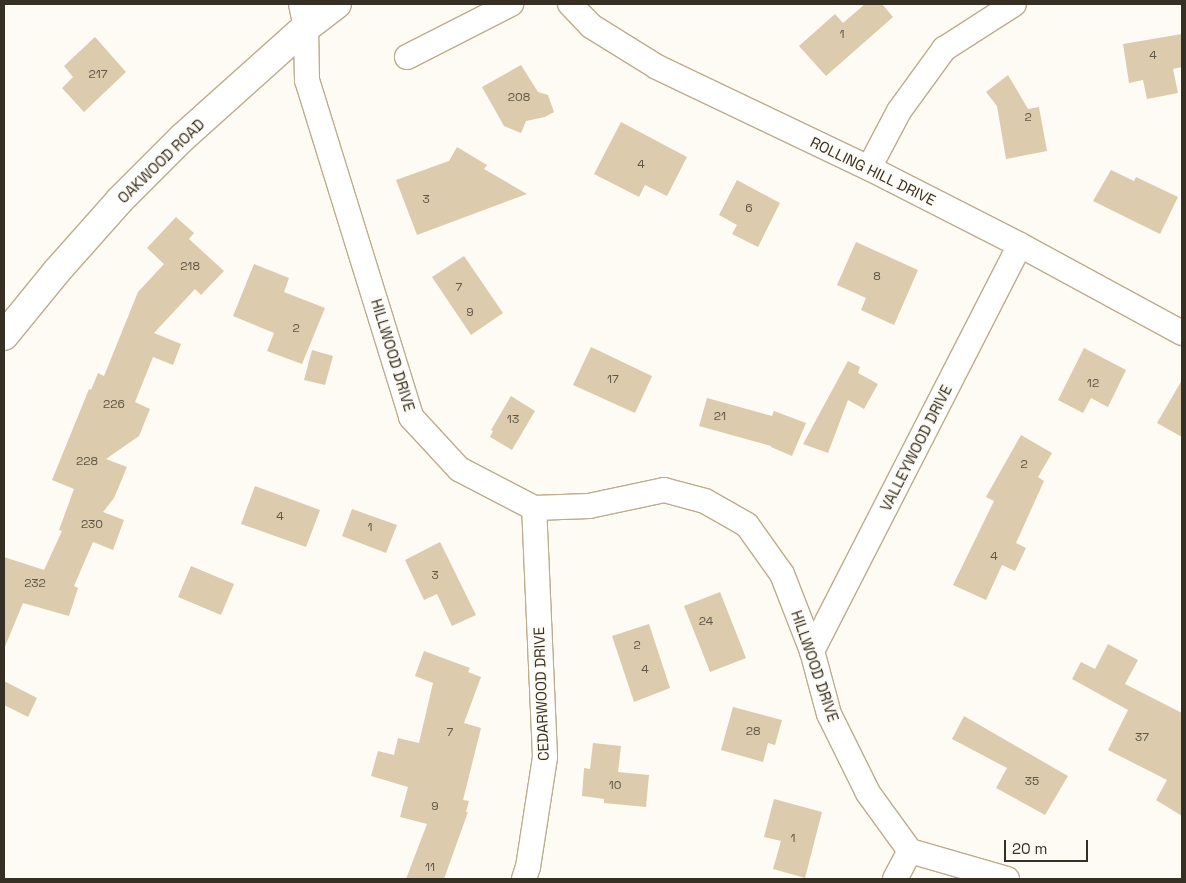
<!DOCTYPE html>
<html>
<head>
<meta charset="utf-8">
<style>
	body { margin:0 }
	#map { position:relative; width:1186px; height:883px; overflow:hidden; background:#fefbf5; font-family:"Space Grotesk",sans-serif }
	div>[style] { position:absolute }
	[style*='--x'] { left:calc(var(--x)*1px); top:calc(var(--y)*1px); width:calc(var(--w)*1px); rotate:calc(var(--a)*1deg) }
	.building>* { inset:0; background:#dccbac }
	.roads { filter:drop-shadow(1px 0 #bdac8e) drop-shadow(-1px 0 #bdac8e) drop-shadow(0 1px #bdac8e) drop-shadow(0 -1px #bdac8e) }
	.street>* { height:24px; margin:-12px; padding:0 12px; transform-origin:12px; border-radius:12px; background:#fff }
	.secondary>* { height:28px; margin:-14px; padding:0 14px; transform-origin:14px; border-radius:14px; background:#fff }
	span { translate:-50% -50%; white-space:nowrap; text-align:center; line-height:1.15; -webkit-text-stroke:4px #fefbf5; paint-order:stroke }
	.number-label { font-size:12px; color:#605645 }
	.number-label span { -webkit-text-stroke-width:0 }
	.street-label { font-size:15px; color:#362f23 }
	.frame { position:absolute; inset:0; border:5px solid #362f23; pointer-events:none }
	.scale { position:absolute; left:1004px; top:840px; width:84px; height:22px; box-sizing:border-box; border:2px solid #362f23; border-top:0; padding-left:6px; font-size:15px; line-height:18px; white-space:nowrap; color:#362f23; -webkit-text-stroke:4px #fefbf5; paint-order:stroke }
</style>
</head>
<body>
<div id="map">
	<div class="building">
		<i style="clip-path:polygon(865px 4px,882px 4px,893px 17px,826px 76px,799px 46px,835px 14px,843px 23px)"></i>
		<i style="clip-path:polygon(1182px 34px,1182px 67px,1173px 69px,1178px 93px,1147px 99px,1143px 80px,1129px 83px,1123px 44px)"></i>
		<i style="clip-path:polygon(95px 37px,126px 72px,84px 112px,62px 88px,73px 77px,64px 66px)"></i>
		<i style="clip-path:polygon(521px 65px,538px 92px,548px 95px,554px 112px,545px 117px,526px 121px,521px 133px,504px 126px,482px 87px)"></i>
		<i style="clip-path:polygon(1008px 75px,1028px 109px,1039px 107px,1047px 151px,1006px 159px,997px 106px,986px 92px)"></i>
		<i style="clip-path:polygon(621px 122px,687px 157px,667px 196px,645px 185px,639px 197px,594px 174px)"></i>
		<i style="clip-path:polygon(457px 147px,487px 165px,484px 169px,527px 194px,417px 235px,396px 180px,449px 161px)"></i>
		<i style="clip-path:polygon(1111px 170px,1134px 181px,1136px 177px,1178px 197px,1160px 234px,1093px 201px)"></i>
		<i style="clip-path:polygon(737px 180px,780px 203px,758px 247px,732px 234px,737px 225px,719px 215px)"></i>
		<i style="clip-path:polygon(176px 217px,194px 233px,189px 239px,224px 271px,201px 295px,195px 289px,154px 333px,181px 344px,173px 365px,153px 357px,135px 402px,150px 409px,139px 436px,106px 459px,127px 467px,114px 498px,103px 512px,124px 520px,113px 550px,93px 542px,74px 586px,78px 588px,69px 616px,23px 603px,4px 649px,4px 557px,44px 570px,62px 531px,59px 530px,74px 489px,52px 480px,89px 389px,91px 390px,98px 373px,104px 376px,138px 292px,164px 264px,147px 248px)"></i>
		<i style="clip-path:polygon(856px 242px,918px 270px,894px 325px,861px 310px,866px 298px,837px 285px)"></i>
		<i style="clip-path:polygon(464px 256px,503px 313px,471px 335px,432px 277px)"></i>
		<i style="clip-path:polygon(254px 264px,289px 278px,284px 292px,325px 308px,302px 364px,267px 351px,274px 333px,233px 316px)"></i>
		<i style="clip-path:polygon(591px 347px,652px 376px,635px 413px,573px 385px)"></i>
		<i style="clip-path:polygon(1084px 348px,1126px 370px,1108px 407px,1091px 398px,1083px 413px,1058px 400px)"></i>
		<i style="clip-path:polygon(312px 350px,333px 356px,325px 385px,304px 380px)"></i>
		<i style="clip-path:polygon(848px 361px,860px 367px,858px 373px,878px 384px,864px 409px,848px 400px,828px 453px,803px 444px)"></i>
		<i style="clip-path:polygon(1182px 380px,1182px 437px,1157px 423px)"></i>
		<i style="clip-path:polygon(511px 396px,535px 411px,512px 450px,490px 437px,493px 431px,491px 430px)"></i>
		<i style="clip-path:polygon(707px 398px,772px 416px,774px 411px,806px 423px,792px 456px,771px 447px,771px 446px,699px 426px)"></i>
		<i style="clip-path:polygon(1021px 435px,1052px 453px,1038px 477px,1044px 481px,1016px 543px,1026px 548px,1015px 571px,1002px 565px,986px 600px,953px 585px,994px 501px,986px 497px)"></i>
		<i style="clip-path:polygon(255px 486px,320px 510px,306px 547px,241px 524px)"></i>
		<i style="clip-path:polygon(352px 509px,397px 525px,386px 553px,342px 536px)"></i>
		<i style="clip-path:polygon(440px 542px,476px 615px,452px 626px,437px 594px,424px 600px,405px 560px)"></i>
		<i style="clip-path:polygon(191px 566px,234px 584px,221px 615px,178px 597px)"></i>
		<i style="clip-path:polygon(720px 592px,746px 658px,710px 672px,684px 606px)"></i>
		<i style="clip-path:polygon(649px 624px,670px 688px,634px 702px,612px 636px)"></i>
		<i style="clip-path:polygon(1108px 644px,1138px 660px,1125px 684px,1182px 713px,1182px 816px,1156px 800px,1167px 780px,1108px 750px,1128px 710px,1072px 679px,1081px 662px,1095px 669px)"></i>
		<i style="clip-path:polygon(424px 651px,470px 668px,468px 672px,481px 677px,464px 723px,481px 728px,463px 800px,469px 801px,466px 812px,468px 812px,444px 879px,406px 879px,427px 824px,400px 817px,408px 787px,371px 776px,378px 751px,394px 755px,398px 738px,419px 743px,433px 683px,415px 676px)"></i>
		<i style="clip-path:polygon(4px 681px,37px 698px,28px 717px,4px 705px)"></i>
		<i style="clip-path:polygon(733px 707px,782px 720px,775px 745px,768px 743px,763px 762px,721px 750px)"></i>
		<i style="clip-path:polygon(964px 716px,1068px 776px,1045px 815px,996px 788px,1007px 768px,952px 739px)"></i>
		<i style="clip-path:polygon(593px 743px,621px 746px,618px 772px,649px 775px,646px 807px,604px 803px,604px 799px,582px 796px,584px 768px,590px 769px)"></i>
		<i style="clip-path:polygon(774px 799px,822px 812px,805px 878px,773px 869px,781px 841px,764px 837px)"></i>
	</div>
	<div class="roads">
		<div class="street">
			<i style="--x:301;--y:4;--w:25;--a:78"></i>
			<i style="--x:306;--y:28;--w:52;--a:88.9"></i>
			<i style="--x:307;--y:80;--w:353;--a:72.8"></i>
			<i style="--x:411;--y:417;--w:71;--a:47.3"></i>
			<i style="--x:459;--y:469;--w:85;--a:27.5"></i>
			<i style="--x:534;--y:508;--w:55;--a:-2.1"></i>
			<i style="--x:589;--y:506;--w:77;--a:-12"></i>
			<i style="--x:664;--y:490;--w:42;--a:15"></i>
			<i style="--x:705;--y:501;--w:48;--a:29.7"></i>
			<i style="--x:747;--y:525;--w:60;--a:54.5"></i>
			<i style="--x:782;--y:574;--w:83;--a:68.7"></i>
			<i style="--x:812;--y:651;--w:65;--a:74.9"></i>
			<i style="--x:829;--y:714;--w:88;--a:63.7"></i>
			<i style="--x:868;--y:793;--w:72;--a:54.1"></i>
			<i style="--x:910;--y:851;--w:101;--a:16.1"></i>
			<i style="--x:570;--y:4;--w:30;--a:46"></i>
			<i style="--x:591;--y:26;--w:78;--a:31.8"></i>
			<i style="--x:657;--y:67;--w:235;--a:25.5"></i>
			<i style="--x:869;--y:168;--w:169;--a:27"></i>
			<i style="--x:1020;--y:245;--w:184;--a:28.5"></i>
			<i style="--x:407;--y:57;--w:117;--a:-27"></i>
			<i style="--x:869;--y:168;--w:64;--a:-62.2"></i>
			<i style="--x:899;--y:111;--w:77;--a:-54"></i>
			<i style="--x:944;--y:49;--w:83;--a:-32.7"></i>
			<i style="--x:812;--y:651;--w:456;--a:-62.9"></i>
			<i style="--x:524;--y:879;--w:13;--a:-72"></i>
			<i style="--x:528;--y:867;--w:111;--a:-81.2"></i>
			<i style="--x:545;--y:757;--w:249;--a:-92.5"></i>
			<i style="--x:895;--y:879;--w:32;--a:-62"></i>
		</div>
		<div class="secondary">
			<i style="--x:4;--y:336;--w:84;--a:-50.8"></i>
			<i style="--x:57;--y:271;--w:95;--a:-48.4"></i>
			<i style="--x:120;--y:200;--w:88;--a:-45"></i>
			<i style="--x:182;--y:138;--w:156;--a:-41.9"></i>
			<i style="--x:298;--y:34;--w:49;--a:-37.6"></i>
		</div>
	</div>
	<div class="number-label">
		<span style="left:842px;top:35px">1</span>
		<span style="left:1153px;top:56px">4</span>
		<span style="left:98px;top:75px">217</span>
		<span style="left:519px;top:98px">208</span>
		<span style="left:1028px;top:118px">2</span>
		<span style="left:641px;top:165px">4</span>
		<span style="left:426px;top:200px">3</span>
		<span style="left:749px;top:209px">6</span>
		<span style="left:190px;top:267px">218</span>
		<span style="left:877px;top:277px">8</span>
		<span style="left:459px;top:288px">7</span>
		<span style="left:470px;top:313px">9</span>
		<span style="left:296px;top:329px">2</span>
		<span style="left:613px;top:380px">17</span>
		<span style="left:1093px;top:384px">12</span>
		<span style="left:114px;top:405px">226</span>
		<span style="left:720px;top:417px">21</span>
		<span style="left:513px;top:420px">13</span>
		<span style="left:87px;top:462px">228</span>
		<span style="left:1024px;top:465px">2</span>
		<span style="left:280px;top:517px">4</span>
		<span style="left:92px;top:525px">230</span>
		<span style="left:370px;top:528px">1</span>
		<span style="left:994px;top:557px">4</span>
		<span style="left:435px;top:576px">3</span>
		<span style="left:35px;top:584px">232</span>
		<span style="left:706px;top:622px">24</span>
		<span style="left:637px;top:646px">2</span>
		<span style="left:645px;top:670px">4</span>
		<span style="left:753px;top:732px">28</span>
		<span style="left:450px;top:733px">7</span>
		<span style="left:1142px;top:738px">37</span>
		<span style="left:1032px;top:782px">35</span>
		<span style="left:615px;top:786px">10</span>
		<span style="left:435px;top:807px">9</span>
		<span style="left:793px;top:839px">1</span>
		<span style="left:430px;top:868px">11</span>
	</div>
	<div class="street-label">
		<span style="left:161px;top:161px;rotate:-44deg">OAKWOOD ROAD</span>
		<span style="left:873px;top:171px;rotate:26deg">ROLLING HILL DRIVE</span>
		<span style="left:393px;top:355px;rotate:73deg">HILLWOOD DRIVE</span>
		<span style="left:916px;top:448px;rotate:-63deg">VALLEYWOOD DRIVE</span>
		<span style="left:815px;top:666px;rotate:71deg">HILLWOOD DRIVE</span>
		<span style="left:541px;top:694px;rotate:-92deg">CEDARWOOD DRIVE</span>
	</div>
	<div class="frame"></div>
	<div class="scale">20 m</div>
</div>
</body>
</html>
